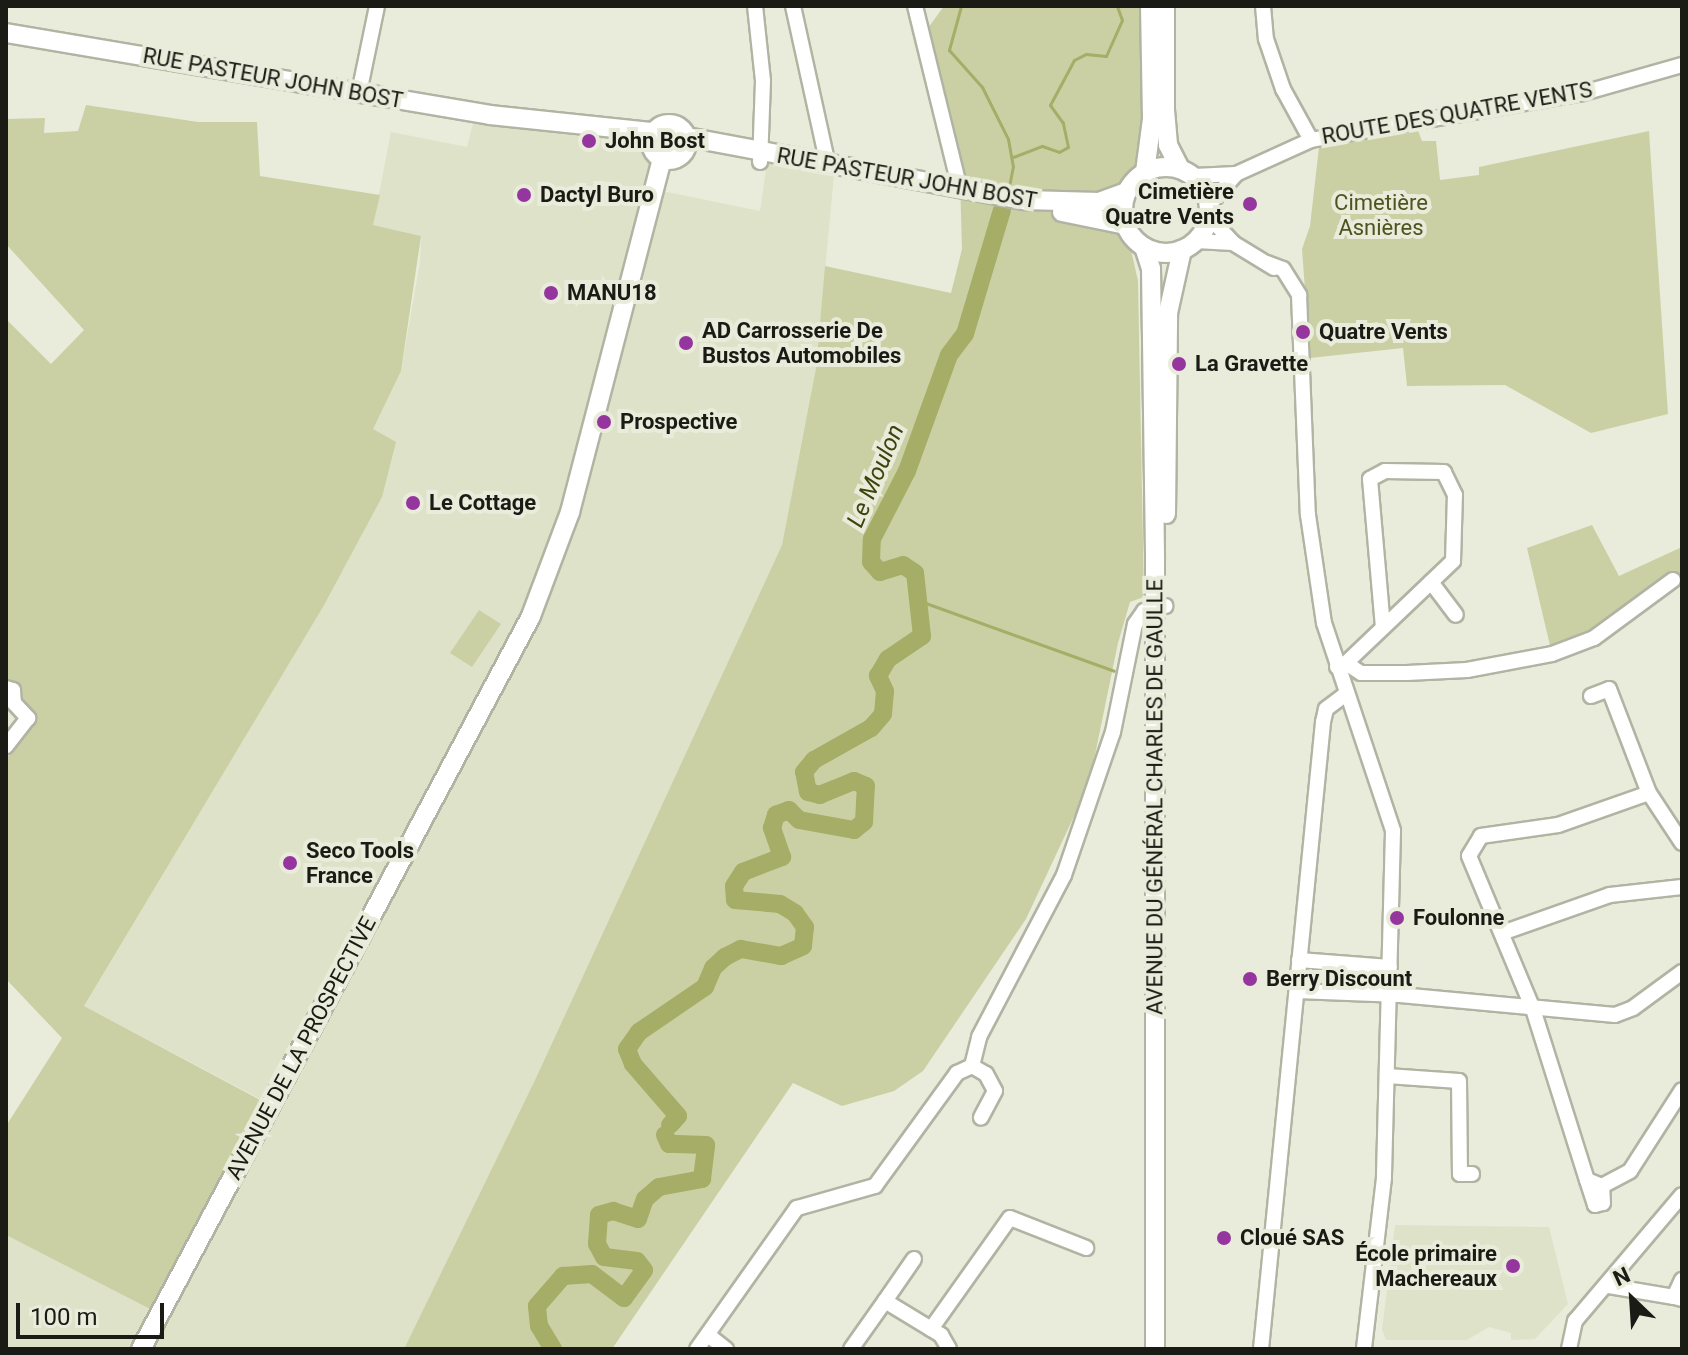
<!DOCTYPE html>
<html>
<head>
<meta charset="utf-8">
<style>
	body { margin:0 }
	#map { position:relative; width:1688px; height:1355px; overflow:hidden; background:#e9ecda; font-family:Roboto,sans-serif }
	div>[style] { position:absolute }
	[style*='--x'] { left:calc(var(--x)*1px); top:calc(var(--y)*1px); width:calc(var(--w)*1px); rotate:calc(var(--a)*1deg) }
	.built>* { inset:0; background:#dee2c8 }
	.green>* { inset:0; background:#cad0a4 }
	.stream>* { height:3px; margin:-1.5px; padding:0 1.5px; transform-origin:1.5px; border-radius:1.5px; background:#a5ad67 }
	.river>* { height:18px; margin:-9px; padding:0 9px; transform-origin:9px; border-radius:9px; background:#a5ad67 }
	.roads { filter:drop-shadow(2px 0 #b1b4a3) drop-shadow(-2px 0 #b1b4a3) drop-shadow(0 2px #b1b4a3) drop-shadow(0 -2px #b1b4a3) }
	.minor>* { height:14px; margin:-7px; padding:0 7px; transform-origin:7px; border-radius:7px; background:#fff }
	.major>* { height:18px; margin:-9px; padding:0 9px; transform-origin:9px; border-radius:9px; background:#fff }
	.major>.ring { margin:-9px; padding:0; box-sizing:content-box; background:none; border:18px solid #fff; border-radius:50% }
	.dots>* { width:22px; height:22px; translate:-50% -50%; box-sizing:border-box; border:4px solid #e9ecda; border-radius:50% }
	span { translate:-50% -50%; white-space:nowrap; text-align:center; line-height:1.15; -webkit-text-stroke:8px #e9ecda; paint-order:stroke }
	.street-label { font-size:22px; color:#1a1b15 }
	.poi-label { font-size:22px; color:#1a1b15; font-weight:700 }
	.left { translate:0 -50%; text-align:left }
	.right { translate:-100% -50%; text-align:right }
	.park-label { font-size:22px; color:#4e531f }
	.water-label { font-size:24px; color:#3e420b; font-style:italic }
	.frame { position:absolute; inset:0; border:8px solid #1a1b15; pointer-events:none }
	.north { position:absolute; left:1592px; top:1259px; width:80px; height:80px; -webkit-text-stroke:6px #e9ecda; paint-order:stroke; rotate:335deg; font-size:22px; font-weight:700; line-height:32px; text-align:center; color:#1a1b15 }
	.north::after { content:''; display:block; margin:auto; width:28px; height:36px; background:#1a1b15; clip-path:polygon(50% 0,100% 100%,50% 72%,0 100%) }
	.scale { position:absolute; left:16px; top:1303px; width:148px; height:36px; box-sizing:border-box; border:4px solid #1a1b15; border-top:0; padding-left:10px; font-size:24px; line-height:28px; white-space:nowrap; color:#1a1b15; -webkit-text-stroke:6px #e9ecda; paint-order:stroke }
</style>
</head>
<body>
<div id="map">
	<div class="built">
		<i style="clip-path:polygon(475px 116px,671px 149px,662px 191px,760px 211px,767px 163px,834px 175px,816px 368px,782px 545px,535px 1080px,404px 1349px,6px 1349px,6px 1235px,152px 1310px,262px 1100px,84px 1006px,323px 607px,372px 429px,401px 371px,420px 262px,421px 236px,373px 225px,391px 132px,467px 147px)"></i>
		<i style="clip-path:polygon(1395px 1225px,1549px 1227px,1568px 1304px,1535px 1339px,1511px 1340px,1511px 1333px,1489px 1327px,1467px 1340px,1386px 1340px,1382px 1330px)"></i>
	</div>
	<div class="green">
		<i style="clip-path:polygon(944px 6px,1150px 6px,1145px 172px,1131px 182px,1123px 214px,1138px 281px,1144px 597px,1130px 602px,1118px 643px,1089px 784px,1026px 919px,923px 1071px,894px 1091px,842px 1106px,793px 1083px,612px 1349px,404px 1349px,535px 1080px,782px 545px,816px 368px,825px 266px,951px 293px,962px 249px,960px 181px,923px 35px)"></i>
		<i style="clip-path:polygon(86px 105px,198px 122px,257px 122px,260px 176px,380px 195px,373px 225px,421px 236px,401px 371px,373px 429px,396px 442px,382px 497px,323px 607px,84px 1006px,262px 1101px,152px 1310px,6px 1235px,6px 1126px,62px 1038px,6px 979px,6px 759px,33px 726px,6px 699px,6px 319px,51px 364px,84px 330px,6px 244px,6px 119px,45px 118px,44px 133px,78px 131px)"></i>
		<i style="clip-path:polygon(1417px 128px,1422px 141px,1436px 141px,1440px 180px,1479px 175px,1479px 167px,1649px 131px,1668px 414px,1591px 433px,1505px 385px,1407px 386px,1403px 348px,1310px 358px,1302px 249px,1310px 226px,1319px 147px,1342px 138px)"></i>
		<i style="clip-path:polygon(1592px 525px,1619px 576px,1682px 547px,1682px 573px,1640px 607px,1552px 654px,1527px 548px)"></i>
		<i style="clip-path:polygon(479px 610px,501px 624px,472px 667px,450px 653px)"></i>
	</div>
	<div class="stream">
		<i style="--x:961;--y:6;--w:46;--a:105.3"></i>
		<i style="--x:949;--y:50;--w:50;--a:48.3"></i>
		<i style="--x:982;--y:87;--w:58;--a:63.4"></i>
		<i style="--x:1008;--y:139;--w:27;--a:80"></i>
		<i style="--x:1013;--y:166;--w:25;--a:101"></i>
		<i style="--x:1013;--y:157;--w:31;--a:-21"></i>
		<i style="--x:1042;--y:146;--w:18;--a:19"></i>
		<i style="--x:1059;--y:152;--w:10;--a:-29"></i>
		<i style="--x:1068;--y:147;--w:25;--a:-102"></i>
		<i style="--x:1063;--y:123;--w:22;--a:-126"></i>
		<i style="--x:1050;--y:105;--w:51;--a:-61.9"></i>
		<i style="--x:1074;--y:60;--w:13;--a:-27"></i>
		<i style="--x:1086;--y:54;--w:20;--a:6"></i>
		<i style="--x:1106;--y:56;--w:39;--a:-66"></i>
		<i style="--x:1122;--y:20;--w:15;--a:-110"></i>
		<i style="--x:1002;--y:210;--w:9;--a:-69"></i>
		<i style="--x:920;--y:601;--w:206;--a:19.8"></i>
	</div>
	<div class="river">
		<i style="--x:670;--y:1125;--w:12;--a:-48"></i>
		<i style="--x:678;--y:1116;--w:69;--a:-130.9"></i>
		<i style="--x:633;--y:1064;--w:16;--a:-112"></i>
		<i style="--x:627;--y:1049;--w:21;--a:-55"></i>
		<i style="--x:639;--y:1032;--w:80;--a:-34.3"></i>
		<i style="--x:705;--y:987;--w:21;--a:-67"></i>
		<i style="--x:713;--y:968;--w:16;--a:-43"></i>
		<i style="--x:725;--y:957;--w:18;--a:-27"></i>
		<i style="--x:741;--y:949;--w:41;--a:9.9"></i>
		<i style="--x:781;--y:956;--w:24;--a:-24"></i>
		<i style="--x:803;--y:946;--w:19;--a:-84"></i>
		<i style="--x:805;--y:927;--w:17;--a:-126"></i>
		<i style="--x:795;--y:913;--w:17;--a:-149"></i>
		<i style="--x:780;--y:904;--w:45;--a:-174.9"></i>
		<i style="--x:735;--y:900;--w:14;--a:-94"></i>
		<i style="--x:734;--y:886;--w:17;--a:-57"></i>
		<i style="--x:743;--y:872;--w:42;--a:-21"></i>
		<i style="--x:782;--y:857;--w:31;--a:-109"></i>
		<i style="--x:772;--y:828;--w:14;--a:-73"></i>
		<i style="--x:776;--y:815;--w:14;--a:-21"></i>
		<i style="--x:789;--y:810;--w:14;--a:45"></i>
		<i style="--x:799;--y:820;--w:56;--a:10.3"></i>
		<i style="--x:854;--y:830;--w:13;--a:-39"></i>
		<i style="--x:864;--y:822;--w:36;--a:-87"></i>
		<i style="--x:866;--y:786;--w:13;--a:-157"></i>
		<i style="--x:854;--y:781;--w:37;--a:158"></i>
		<i style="--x:820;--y:795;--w:12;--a:-166"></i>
		<i style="--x:808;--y:792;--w:20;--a:-101"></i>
		<i style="--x:804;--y:772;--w:16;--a:-50"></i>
		<i style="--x:814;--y:760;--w:65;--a:-29.3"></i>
		<i style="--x:871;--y:728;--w:18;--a:-49"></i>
		<i style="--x:883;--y:714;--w:23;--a:-85"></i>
		<i style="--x:885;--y:691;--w:17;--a:-115"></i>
		<i style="--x:878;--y:676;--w:20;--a:-60"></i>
		<i style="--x:888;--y:659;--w:41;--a:-34.1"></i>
		<i style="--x:922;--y:636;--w:63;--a:-96.3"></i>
		<i style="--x:915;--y:573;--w:14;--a:-146"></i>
		<i style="--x:903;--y:565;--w:24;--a:163"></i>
		<i style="--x:880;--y:572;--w:13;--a:-132"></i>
		<i style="--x:871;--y:562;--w:23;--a:-88"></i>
		<i style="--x:872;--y:539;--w:76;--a:-62.8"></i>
		<i style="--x:907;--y:471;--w:123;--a:-70.1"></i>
		<i style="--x:949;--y:355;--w:26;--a:-53"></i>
		<i style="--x:965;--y:334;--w:129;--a:-73.4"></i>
		<i style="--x:553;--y:1349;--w:27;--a:-121"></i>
		<i style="--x:539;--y:1326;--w:20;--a:-96"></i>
		<i style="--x:537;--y:1306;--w:40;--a:-49"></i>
		<i style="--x:563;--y:1276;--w:29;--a:-4"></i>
		<i style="--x:592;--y:1274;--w:40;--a:37"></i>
		<i style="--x:624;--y:1298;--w:34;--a:-54"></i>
		<i style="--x:644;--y:1270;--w:11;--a:-128"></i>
		<i style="--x:637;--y:1261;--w:33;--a:-173"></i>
		<i style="--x:604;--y:1257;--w:15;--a:-118"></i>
		<i style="--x:597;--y:1244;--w:29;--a:-86"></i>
		<i style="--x:599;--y:1215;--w:15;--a:-16"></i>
		<i style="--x:613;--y:1211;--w:26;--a:18"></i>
		<i style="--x:638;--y:1219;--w:21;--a:-71"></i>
		<i style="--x:645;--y:1199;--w:18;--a:-41"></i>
		<i style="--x:659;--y:1187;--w:44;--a:-10.5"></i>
		<i style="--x:702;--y:1179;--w:34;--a:-83"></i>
		<i style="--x:706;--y:1145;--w:37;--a:-178"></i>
		<i style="--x:669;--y:1144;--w:10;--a:-114"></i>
	</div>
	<div class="roads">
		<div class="minor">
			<i style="--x:755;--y:6;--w:75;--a:83.9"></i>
			<i style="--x:763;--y:81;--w:81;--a:92.1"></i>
			<i style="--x:793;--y:6;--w:163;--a:77.6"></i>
			<i style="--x:915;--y:6;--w:188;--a:76.2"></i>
			<i style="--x:1263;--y:6;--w:33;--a:85"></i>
			<i style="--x:1266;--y:39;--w:53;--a:71.2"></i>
			<i style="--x:1283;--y:89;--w:58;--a:61.2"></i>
			<i style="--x:359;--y:93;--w:89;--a:-78.3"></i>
			<i style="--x:1194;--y:176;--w:42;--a:-2.7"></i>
			<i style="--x:1209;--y:205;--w:41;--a:-48.9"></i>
			<i style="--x:1236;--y:174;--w:82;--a:-24.4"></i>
			<i style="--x:1311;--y:140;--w:276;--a:-9.8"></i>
			<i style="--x:1583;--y:93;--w:103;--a:-15.8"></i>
			<i style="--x:1209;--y:217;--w:35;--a:47"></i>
			<i style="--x:1233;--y:243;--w:48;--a:31.4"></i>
			<i style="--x:1196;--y:241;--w:37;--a:3"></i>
			<i style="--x:1267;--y:263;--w:17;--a:21"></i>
			<i style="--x:1283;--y:269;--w:31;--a:58"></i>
			<i style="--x:1299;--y:295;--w:220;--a:87.7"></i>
			<i style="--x:1308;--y:515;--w:109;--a:81.6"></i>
			<i style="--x:1324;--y:623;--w:219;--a:71.6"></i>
			<i style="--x:1393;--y:831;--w:347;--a:91.5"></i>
			<i style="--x:1384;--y:1178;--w:172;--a:96.7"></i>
			<i style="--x:1431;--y:582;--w:41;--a:52.9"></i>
			<i style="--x:1346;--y:663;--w:18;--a:34"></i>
			<i style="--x:1361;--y:673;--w:46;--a:0"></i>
			<i style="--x:1407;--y:673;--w:60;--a:-2.9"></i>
			<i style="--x:1467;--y:670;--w:86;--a:-10.7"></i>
			<i style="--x:1552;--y:654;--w:45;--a:-20.9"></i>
			<i style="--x:1594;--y:638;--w:98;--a:-36.3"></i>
			<i style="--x:1337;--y:667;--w:10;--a:-24"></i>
			<i style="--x:1346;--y:663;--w:148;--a:-43.6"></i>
			<i style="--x:1453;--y:561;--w:66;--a:-88.3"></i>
			<i style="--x:1455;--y:495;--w:25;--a:-116"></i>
			<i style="--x:1444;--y:472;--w:59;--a:-179"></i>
			<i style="--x:1385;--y:471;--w:17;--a:152"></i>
			<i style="--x:1370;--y:479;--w:149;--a:85"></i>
			<i style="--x:6;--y:688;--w:7;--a:16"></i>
			<i style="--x:13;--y:690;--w:13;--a:86"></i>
			<i style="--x:14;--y:703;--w:21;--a:47"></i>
			<i style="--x:28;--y:718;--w:36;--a:128"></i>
			<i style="--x:1591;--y:696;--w:19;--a:-21"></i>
			<i style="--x:1609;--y:689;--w:111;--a:69"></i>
			<i style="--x:1682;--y:843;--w:60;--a:-123.4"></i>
			<i style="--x:1649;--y:793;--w:96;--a:160.6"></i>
			<i style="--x:1558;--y:825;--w:78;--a:171.9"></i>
			<i style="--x:1481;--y:836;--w:23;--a:121"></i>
			<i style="--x:1469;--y:856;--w:166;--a:67.3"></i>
			<i style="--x:1533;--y:1009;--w:179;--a:72.5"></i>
			<i style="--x:1587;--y:1180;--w:16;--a:22"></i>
			<i style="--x:1602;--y:1186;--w:32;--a:-28"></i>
			<i style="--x:1630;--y:1171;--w:96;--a:-57.3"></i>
			<i style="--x:1502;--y:933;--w:114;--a:-19.4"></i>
			<i style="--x:1610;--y:895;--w:72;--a:-6.3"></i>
			<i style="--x:1299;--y:960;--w:91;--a:4.4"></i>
			<i style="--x:1297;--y:991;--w:103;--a:2.2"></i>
			<i style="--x:1400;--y:995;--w:216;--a:5.3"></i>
			<i style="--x:1615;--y:1015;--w:19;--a:-21"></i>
			<i style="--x:1633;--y:1008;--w:61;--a:-36.3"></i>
			<i style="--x:972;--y:1066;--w:30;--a:-76"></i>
			<i style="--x:979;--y:1037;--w:183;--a:-62.3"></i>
			<i style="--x:1064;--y:875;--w:151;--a:-71.1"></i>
			<i style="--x:1113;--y:732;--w:110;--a:-78.5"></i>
			<i style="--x:1135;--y:624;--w:16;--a:-55"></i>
			<i style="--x:1144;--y:611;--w:22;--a:-13"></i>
			<i style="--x:972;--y:1066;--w:16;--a:30"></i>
			<i style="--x:986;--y:1074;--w:19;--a:62"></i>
			<i style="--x:995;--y:1091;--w:30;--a:118"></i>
			<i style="--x:1387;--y:1076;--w:72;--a:4"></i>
			<i style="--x:1459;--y:1081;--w:93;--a:89.4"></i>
			<i style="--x:1460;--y:1174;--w:12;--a:0"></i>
			<i style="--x:1587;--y:1180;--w:26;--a:72"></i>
			<i style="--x:1595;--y:1205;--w:8;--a:-14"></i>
			<i style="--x:1603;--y:1203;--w:17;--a:-93"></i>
			<i style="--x:1609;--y:1286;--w:66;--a:9.6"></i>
			<i style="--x:1682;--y:1299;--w:8;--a:-166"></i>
			<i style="--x:1674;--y:1297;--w:19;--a:-65"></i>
			<i style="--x:885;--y:1301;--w:51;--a:-55.4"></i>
			<i style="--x:931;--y:1329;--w:136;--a:-54.6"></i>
			<i style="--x:1010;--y:1218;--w:82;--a:21.5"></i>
			<i style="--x:708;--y:1335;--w:23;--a:38"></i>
			<i style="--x:697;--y:1349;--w:173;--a:-54.7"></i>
			<i style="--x:797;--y:1208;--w:81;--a:-15.8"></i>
			<i style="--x:875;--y:1186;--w:140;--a:-54"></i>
			<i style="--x:957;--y:1073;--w:17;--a:-25"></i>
			<i style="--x:851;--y:1349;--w:59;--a:-54.7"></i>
			<i style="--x:885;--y:1301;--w:66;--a:31.3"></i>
			<i style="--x:941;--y:1335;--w:16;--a:60"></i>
			<i style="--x:1261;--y:1349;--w:630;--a:-84.35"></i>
			<i style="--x:1323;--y:722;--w:13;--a:-77"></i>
			<i style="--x:1326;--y:709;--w:26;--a:-37"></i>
			<i style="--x:1569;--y:1349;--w:29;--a:-78"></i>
			<i style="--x:1575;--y:1321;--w:165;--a:-49.7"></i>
		</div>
		<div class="major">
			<i style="--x:1165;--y:6;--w:104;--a:90"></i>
			<i style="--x:1165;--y:110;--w:35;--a:85"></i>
			<i style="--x:1168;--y:145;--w:27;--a:63"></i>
			<i style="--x:6;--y:33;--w:491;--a:9.6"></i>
			<i style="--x:490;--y:115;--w:164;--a:6"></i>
			<i class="ring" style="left:651px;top:124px;width:18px;height:18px"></i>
			<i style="--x:687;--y:137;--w:344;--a:10.6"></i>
			<i style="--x:1025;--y:200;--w:74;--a:1.5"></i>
			<i style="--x:1099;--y:202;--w:30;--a:-20"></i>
			<i class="ring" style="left:1123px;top:167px;width:68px;height:68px"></i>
			<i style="--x:1145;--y:172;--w:53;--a:-82.5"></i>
			<i style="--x:1152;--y:119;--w:113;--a:-91"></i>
			<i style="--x:1062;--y:212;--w:65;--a:11.5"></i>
			<i style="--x:1144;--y:247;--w:22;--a:72"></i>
			<i style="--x:1151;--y:268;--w:291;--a:89.2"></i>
			<i style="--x:1155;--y:559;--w:790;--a:90"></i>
			<i style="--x:1166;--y:514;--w:201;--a:-89.4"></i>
			<i style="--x:1168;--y:313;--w:65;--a:-77.5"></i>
			<i style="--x:141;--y:1349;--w:830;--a:-61.98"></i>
			<i style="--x:531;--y:616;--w:111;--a:-69.4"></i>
			<i style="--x:570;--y:512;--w:365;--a:-75.4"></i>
		</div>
	</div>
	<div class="dots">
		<i style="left:589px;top:141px;background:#95369e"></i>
		<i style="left:524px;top:195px;background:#95369e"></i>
		<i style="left:1250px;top:204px;background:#95369e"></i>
		<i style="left:551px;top:293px;background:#95369e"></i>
		<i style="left:1303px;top:332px;background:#95369e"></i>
		<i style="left:686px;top:343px;background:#95369e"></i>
		<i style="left:1179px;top:364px;background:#95369e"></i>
		<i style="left:604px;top:422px;background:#95369e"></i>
		<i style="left:413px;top:503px;background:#95369e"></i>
		<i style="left:290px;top:863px;background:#95369e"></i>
		<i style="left:1397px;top:918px;background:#95369e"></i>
		<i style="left:1250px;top:979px;background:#95369e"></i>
		<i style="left:1224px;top:1238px;background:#95369e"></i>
		<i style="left:1513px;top:1266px;background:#95369e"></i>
	</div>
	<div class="street-label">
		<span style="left:273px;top:78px;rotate:10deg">RUE PASTEUR JOHN BOST</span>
		<span style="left:1457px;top:113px;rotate:-10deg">ROUTE DES QUATRE VENTS</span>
		<span style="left:907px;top:178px;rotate:10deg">RUE PASTEUR JOHN BOST</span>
		<span style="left:1155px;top:797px;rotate:-90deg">AVENUE DU GÉNÉRAL CHARLES DE GAULLE</span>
		<span style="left:301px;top:1048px;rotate:-62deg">AVENUE DE LA PROSPECTIVE</span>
	</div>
	<div class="poi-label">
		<span class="left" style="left:605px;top:141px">John Bost</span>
		<span class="right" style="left:1234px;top:204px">Cimetière<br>Quatre Vents</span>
		<span class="left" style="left:540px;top:195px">Dactyl Buro</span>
		<span class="left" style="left:567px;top:293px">MANU18</span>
		<span class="left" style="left:702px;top:343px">AD Carrosserie De<br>Bustos Automobiles</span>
		<span class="left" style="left:1319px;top:332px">Quatre Vents</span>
		<span class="left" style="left:1195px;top:364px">La Gravette</span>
		<span class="left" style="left:620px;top:422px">Prospective</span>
		<span class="left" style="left:429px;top:503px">Le Cottage</span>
		<span class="left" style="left:306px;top:863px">Seco Tools<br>France</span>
		<span class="left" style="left:1413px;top:918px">Foulonne</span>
		<span class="left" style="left:1266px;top:979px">Berry Discount</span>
		<span class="left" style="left:1240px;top:1238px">Cloué SAS</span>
		<span class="right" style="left:1497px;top:1266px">École primaire<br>Machereaux</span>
	</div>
	<div class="park-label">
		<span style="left:1381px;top:215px">Cimetière<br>Asnières</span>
	</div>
	<div class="water-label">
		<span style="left:876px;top:476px;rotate:-67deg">Le Moulon</span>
	</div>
	<div class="frame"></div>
	<div class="north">N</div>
	<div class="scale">100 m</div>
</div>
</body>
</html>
